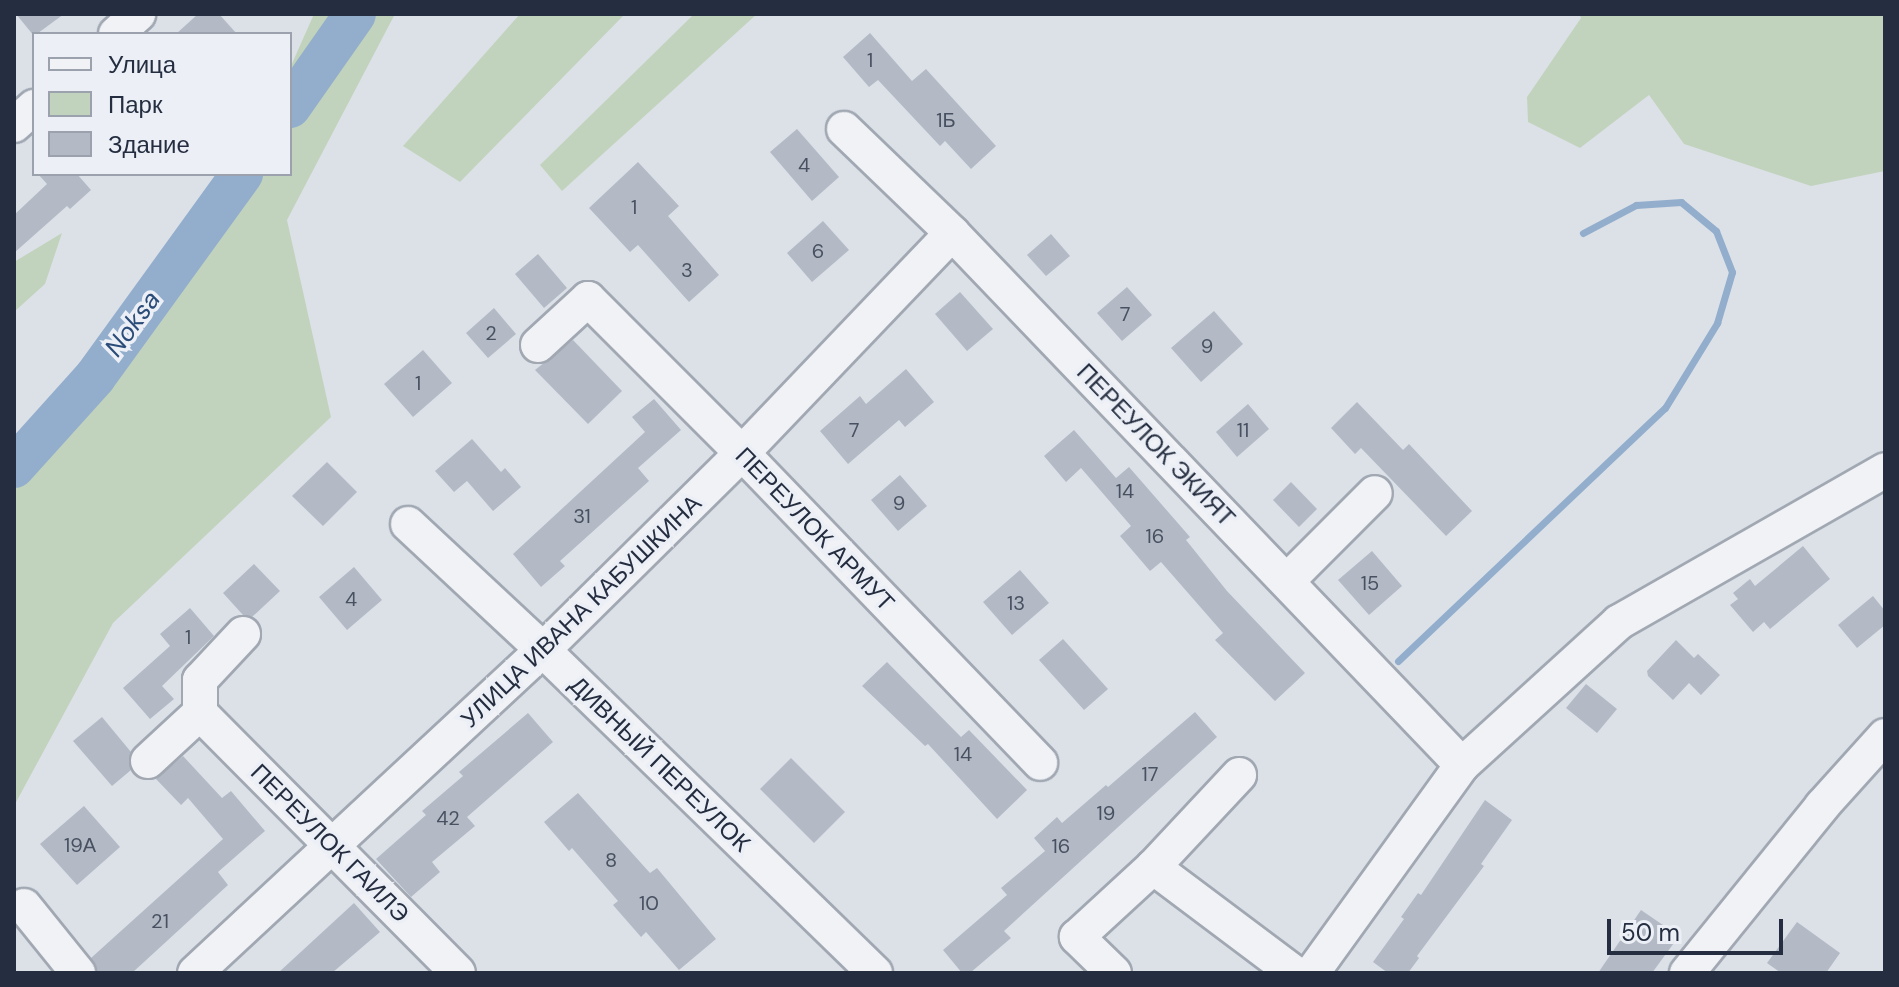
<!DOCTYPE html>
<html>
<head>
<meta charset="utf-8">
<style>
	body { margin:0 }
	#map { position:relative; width:1899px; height:987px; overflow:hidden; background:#dce1e8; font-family:"DM Sans",sans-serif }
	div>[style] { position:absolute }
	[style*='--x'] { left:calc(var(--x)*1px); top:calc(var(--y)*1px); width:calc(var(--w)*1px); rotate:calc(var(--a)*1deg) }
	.green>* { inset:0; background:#c2d3bd }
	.stream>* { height:7px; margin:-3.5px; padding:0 3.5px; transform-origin:3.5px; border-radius:3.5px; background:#93aecc }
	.river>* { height:42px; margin:-21px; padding:0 21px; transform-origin:21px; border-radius:21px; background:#93aecc }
	.building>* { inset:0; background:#b3bac5 }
	.roads { filter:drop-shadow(2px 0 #a1a8b2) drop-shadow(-2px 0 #a1a8b2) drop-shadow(0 2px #a1a8b2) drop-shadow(0 -2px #a1a8b2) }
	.minor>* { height:34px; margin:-17px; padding:0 17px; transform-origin:17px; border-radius:17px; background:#f0f2f6 }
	span { translate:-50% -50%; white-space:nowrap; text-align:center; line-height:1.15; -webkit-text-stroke:7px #ecf0f6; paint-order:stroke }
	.number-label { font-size:20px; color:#485161 }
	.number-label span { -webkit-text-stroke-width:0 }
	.street-label { font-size:24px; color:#252e40 }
	.water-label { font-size:26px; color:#2b4c78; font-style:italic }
	.frame { position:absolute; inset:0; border:16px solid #252e40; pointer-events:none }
	.legend { position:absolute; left:32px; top:32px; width:260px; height:144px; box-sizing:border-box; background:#ecf0f6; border:2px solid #9ca2ad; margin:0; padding:10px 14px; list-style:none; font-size:24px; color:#252e40 }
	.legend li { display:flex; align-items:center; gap:16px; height:40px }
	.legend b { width:40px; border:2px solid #9ca2ad }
	.scale { position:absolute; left:1607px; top:919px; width:176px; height:36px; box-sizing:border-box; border:4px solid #252e40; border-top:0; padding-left:10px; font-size:24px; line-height:28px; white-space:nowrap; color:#252e40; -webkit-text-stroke:6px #ecf0f6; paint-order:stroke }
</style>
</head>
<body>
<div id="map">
	<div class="green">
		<i style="clip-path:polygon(314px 14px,395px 14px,287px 220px,331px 417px,113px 623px,14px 806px,14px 441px,109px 329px,223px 174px,290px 174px,290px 68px)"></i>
		<i style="clip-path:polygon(520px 14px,625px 14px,460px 182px,403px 146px)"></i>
		<i style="clip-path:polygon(694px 14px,757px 14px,562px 191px,540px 165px)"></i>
		<i style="clip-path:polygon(1579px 14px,1885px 14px,1885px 171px,1811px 186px,1684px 144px,1649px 95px,1580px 148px,1528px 122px,1527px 97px,1581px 18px)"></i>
		<i style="clip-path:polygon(62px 233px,45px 284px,14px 312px,14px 262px)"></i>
	</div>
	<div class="stream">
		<i style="--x:1398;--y:661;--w:368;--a:-43.5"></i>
		<i style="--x:1665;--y:408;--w:100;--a:-58.5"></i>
		<i style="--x:1717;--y:323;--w:53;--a:-73.6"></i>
		<i style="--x:1732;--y:272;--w:44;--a:-111.3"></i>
		<i style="--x:1716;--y:231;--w:45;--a:-140.4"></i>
		<i style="--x:1681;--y:202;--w:45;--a:176.2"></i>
		<i style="--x:1636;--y:205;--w:60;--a:152.2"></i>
	</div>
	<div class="river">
		<i style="--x:290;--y:107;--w:113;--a:-55"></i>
		<i style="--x:14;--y:467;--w:121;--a:-48"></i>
		<i style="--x:95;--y:377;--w:251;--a:-54.1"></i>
	</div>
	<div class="building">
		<i style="clip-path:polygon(16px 14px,64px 14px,34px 36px)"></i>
		<i style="clip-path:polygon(198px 14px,219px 14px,237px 34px,176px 34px)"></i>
		<i style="clip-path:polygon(870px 33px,912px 81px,926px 69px,996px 146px,971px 169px,945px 141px,940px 146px,878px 80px,869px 87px,843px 57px)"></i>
		<i style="clip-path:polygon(797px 129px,839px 177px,812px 201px,770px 152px)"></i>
		<i style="clip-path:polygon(638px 162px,679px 206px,668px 216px,719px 275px,689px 302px,638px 245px,630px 252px,589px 208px)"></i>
		<i style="clip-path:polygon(38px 174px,77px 174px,91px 190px,70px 209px,67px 206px,14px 253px,14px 215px,47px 184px)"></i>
		<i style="clip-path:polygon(823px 221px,849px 250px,812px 282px,787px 253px)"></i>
		<i style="clip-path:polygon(1051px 234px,1070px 256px,1046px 276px,1027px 255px)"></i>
		<i style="clip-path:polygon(538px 254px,567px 288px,544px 308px,515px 274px)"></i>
		<i style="clip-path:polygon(1127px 287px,1152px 315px,1122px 341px,1097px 313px)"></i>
		<i style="clip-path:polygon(960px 292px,993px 329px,967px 351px,935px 314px)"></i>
		<i style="clip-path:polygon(494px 308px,516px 334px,488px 358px,466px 333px)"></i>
		<i style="clip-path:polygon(1214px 311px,1243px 344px,1201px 382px,1171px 348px)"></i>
		<i style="clip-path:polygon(573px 340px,622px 391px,588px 424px,535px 370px)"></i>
		<i style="clip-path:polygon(423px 350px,452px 383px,413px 417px,384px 384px)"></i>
		<i style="clip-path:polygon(906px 369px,934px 402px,905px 427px,899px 420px,848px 464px,820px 431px,860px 396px,866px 404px)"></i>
		<i style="clip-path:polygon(654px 399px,681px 430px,638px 468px,649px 481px,560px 561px,565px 566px,541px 587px,513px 554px,645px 432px,632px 417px)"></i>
		<i style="clip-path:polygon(1357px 402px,1403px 450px,1409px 444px,1472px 511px,1446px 536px,1361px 448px,1355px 454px,1331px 428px)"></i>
		<i style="clip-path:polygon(1248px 404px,1269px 429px,1237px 457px,1216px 432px)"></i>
		<i style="clip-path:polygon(1074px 430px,1116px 478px,1129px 467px,1190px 537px,1186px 540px,1227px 591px,1305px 673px,1275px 701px,1215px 640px,1223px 633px,1161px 562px,1150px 571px,1120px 536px,1131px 526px,1081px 468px,1066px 482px,1044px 456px)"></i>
		<i style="clip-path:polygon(472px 439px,501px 472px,505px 468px,521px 487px,493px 511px,467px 481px,454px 492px,435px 471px)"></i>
		<i style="clip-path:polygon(327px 462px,357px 492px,323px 526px,292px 496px)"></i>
		<i style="clip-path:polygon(900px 475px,927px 506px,898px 531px,871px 500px)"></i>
		<i style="clip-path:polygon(1291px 482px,1317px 509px,1299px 527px,1273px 500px)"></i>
		<i style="clip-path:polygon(1803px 546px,1830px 579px,1770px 629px,1764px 622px,1753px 632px,1730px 605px,1738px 599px,1733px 593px,1750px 579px,1755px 586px)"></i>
		<i style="clip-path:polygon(1372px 551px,1402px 586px,1369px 615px,1338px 580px)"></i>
		<i style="clip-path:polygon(254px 564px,280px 591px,252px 617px,243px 615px,223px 593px)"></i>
		<i style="clip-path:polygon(354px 567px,382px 600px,347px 630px,319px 597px)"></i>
		<i style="clip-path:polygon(1020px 570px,1049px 603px,1012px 635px,983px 602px)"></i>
		<i style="clip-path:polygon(1873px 596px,1885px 611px,1885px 625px,1857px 648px,1838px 625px)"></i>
		<i style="clip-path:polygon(190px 608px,214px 636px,162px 686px,174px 699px,150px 719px,123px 688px,170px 646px,160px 634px)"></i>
		<i style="clip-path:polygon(1063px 639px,1108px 689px,1084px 710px,1039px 660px)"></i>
		<i style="clip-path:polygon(1676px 640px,1694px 658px,1698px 654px,1720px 675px,1701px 695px,1689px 683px,1673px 700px,1648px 676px,1647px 671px)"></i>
		<i style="clip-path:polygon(887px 662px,961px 737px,969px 730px,1027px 790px,997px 819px,928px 744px,925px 746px,862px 686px)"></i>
		<i style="clip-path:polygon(1586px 684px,1617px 709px,1597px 733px,1566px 708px)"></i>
		<i style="clip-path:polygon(1195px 712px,1217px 737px,1004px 931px,1011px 938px,970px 973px,962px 973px,943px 950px,1007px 895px,1001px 888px,1045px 851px,1034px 838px,1057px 817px,1062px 823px,1106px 785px,1108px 787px)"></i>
		<i style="clip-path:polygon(528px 713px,553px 742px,467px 817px,475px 826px,432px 862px,440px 872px,411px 897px,376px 859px,426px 815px,422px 811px,463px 776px,459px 772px)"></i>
		<i style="clip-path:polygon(102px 717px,131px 752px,131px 770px,112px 786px,73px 741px)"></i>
		<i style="clip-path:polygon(183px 756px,222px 798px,231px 791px,265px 831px,218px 872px,228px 885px,132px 973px,98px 973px,91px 958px,223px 839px,188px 798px,181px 805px,156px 779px)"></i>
		<i style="clip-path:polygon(791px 758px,845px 812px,814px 843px,760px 789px)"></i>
		<i style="clip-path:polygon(578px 793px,650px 873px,657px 868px,716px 939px,679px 970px,646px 932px,641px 937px,613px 905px,618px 901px,572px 848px,569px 851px,544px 822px)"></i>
		<i style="clip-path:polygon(1485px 800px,1512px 820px,1481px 864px,1484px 866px,1417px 956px,1419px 958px,1408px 973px,1388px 973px,1373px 962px,1404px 919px,1401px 917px,1418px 893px,1421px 895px)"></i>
		<i style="clip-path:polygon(84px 806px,120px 847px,77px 885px,40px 844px)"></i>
		<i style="clip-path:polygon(354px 903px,380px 932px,332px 973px,278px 973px)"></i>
		<i style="clip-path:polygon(1641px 910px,1679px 936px,1652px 973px,1598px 973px)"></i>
		<i style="clip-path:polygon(1797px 922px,1840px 953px,1826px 973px,1781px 973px,1767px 963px)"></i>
	</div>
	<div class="roads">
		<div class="minor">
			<i style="--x:116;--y:34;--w:30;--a:-42"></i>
			<i style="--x:14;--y:125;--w:27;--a:-42"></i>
			<i style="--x:844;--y:129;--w:150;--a:43.9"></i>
			<i style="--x:952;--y:233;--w:737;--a:46.21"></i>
			<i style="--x:538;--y:345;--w:68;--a:-42.6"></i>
			<i style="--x:588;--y:299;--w:218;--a:45"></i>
			<i style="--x:742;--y:453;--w:430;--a:46.1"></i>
			<i style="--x:408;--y:524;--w:185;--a:43"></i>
			<i style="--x:543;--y:650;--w:463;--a:44.2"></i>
			<i style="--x:1287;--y:581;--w:124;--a:-45"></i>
			<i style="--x:200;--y:713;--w:366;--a:45.2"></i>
			<i style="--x:148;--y:761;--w:71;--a:-42.7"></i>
			<i style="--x:200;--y:713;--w:33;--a:-90"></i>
			<i style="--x:200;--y:680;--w:63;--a:-46.9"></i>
			<i style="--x:1153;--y:867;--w:176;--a:36.9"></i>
			<i style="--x:24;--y:906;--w:86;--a:51.1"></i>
			<i style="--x:195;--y:973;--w:475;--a:-42.9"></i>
			<i style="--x:543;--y:650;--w:280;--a:-44.7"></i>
			<i style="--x:742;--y:453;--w:304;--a:-46.3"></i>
			<i style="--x:1114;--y:973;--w:52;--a:-135.8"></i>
			<i style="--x:1077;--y:937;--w:103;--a:-42.6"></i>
			<i style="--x:1153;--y:867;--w:126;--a:-46.9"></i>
			<i style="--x:1312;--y:973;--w:256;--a:-54.2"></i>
			<i style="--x:1462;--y:765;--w:212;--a:-42.3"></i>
			<i style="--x:1619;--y:622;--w:306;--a:-29.7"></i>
			<i style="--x:1687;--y:973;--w:215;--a:-51"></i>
			<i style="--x:1822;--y:806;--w:94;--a:-48"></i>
		</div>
	</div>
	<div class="number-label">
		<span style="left:870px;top:60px">1</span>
		<span style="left:946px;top:120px">1Б</span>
		<span style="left:804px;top:165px">4</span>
		<span style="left:634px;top:207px">1</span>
		<span style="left:818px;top:251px">6</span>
		<span style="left:687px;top:270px">3</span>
		<span style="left:1125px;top:314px">7</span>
		<span style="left:491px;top:333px">2</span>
		<span style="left:1207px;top:346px">9</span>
		<span style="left:418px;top:383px">1</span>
		<span style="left:854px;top:430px">7</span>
		<span style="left:1243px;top:430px">11</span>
		<span style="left:1125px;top:491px">14</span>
		<span style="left:899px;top:503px">9</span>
		<span style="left:582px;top:516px">31</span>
		<span style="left:1155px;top:536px">16</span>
		<span style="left:1370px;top:583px">15</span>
		<span style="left:351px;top:599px">4</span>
		<span style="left:1016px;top:603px">13</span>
		<span style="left:188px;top:637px">1</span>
		<span style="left:963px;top:754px">14</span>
		<span style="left:1150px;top:774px">17</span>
		<span style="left:1106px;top:813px">19</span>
		<span style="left:448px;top:818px">42</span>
		<span style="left:80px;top:845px">19А</span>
		<span style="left:1061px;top:846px">16</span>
		<span style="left:611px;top:860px">8</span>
		<span style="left:649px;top:903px">10</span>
		<span style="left:160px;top:921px">21</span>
	</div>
	<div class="street-label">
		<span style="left:1156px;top:445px;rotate:46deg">ПЕРЕУЛОК ЭКИЯТ</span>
		<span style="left:815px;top:529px;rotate:46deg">ПЕРЕУЛОК АРМУТ</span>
		<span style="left:581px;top:611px;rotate:-44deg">УЛИЦА ИВАНА КАБУШКИНА</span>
		<span style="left:660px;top:764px;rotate:44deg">ДИВНЫЙ ПЕРЕУЛОК</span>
		<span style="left:330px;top:843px;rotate:45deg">ПЕРЕУЛОК ГАИЛЭ</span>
	</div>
	<div class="water-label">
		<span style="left:133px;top:324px;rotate:-54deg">Noksa</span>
	</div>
	<div class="frame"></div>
	<ul class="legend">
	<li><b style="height:10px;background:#f0f2f6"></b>Улица</li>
	<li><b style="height:22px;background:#c2d3bd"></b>Парк</li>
	<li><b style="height:22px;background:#b3bac5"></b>Здание</li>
	</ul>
	<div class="scale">50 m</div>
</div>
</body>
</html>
